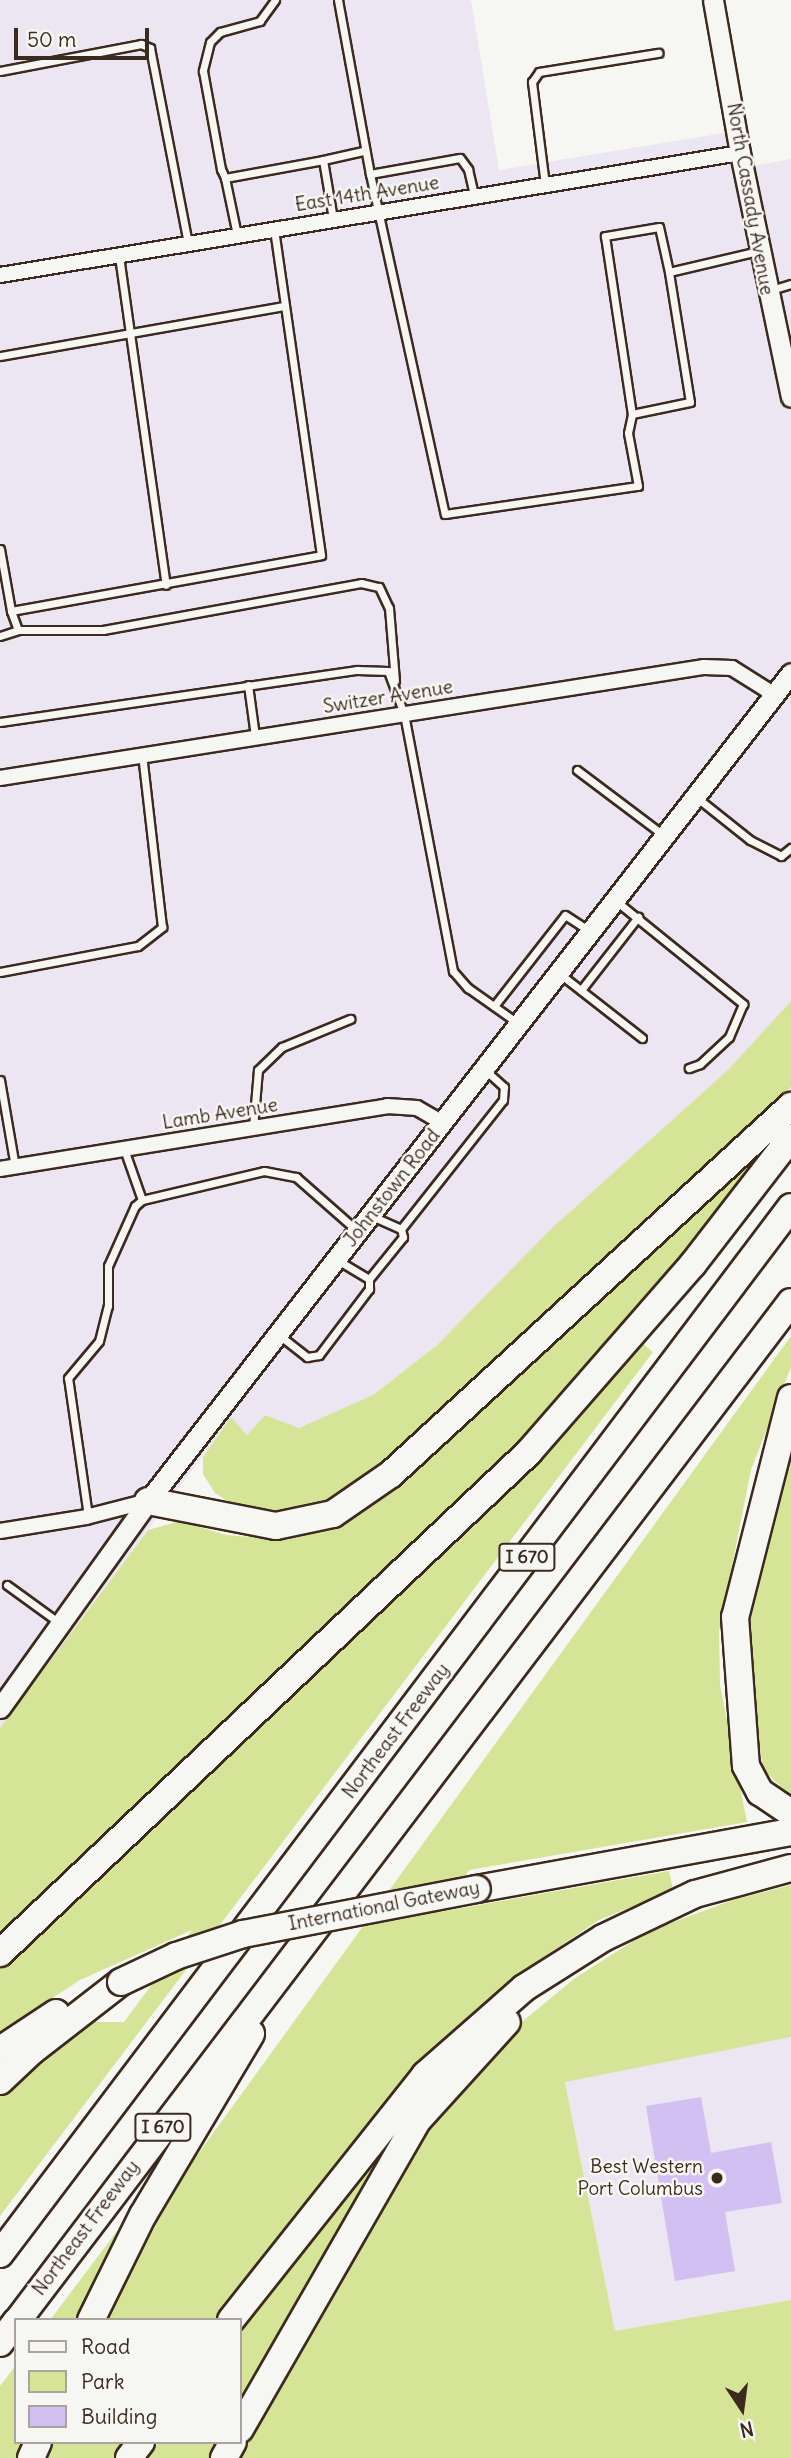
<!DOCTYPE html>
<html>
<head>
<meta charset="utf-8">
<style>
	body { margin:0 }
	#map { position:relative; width:791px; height:2458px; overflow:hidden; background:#f6f6f2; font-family:Delius,sans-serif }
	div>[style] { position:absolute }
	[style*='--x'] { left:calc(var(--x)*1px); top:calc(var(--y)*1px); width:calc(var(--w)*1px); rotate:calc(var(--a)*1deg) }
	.built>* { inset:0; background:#ebe6f2 }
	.green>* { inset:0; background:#d6e497 }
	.building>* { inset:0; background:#d1c0f1 }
	.roads { filter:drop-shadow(2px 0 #3b2a1e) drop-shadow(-2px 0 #3b2a1e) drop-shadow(0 2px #3b2a1e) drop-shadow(0 -2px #3b2a1e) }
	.lane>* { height:7px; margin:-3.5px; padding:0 3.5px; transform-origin:3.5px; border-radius:3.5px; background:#f6f6f2 }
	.street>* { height:14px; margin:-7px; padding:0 7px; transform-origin:7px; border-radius:7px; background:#f6f6f2 }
	.secondary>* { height:19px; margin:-9.5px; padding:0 9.5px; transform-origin:9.5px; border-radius:9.5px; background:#f6f6f2 }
	.highway>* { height:26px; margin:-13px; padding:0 13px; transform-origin:13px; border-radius:13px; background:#f6f6f2 }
	.bridges { filter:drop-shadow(2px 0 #3b2a1e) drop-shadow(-2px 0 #3b2a1e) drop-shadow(0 2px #3b2a1e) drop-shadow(0 -2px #3b2a1e) }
	.highway-bridge>* { height:26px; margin:-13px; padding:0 13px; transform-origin:13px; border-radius:13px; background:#f6f6f2 }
	.dots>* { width:19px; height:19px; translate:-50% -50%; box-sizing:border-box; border:4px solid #f6f6f2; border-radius:50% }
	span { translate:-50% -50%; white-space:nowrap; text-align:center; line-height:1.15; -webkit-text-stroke:5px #f6f6f2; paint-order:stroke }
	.shield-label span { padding:2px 5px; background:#f6f6f2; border:2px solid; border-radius:5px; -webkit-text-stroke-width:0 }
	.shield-label { font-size:18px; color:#3b2a1e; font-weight:700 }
	.street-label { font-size:19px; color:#3b2a1e }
	.poi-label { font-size:19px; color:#3b2a1e }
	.right { translate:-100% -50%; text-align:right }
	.legend { position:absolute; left:14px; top:2318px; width:228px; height:126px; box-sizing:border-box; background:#f6f6f2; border:2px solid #aba49d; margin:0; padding:9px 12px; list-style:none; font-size:21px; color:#3b2a1e }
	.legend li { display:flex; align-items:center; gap:14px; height:35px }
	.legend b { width:35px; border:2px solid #aba49d }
	.north { position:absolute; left:707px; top:2374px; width:70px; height:70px; -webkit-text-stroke:5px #f6f6f2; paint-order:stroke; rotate:167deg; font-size:19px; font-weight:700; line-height:28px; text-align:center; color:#3b2a1e }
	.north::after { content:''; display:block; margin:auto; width:24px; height:32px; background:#3b2a1e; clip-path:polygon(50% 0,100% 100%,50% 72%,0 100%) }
	.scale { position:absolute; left:14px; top:28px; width:135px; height:32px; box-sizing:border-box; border:4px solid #3b2a1e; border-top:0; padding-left:9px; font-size:21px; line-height:24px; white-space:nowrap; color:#3b2a1e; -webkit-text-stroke:5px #f6f6f2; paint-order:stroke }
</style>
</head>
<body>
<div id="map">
	<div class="built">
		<i style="clip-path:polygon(0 0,471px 0,499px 170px,736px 131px,743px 168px,791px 159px,791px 1001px,729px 1069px,553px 1227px,436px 1346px,373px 1395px,299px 1428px,265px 1415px,247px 1435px,231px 1418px,0 1728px)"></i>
		<i style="clip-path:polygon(791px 2037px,791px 2300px,615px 2332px,565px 2081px)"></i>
	</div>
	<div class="green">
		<i style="clip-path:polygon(791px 1001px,791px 1087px,351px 1492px,325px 1504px,274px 1513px,234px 1505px,215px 1493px,203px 1474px,203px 1457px,231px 1417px,247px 1435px,265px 1415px,299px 1428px,373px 1395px,436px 1346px,553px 1227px,729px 1069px)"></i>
		<i style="clip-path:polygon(756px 1155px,762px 1160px,688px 1255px,552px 1411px,431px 1534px,0 1933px,0 1728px,148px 1530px,180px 1521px,226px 1535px,287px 1540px,335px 1527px,361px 1513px)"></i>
		<i style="clip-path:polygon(791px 1336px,791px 1367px,751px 1470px,719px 1631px,720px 1685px,747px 1822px,469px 1870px,440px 1912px,669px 1871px,673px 1890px,599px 1920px,532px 1965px,473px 2014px,400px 2088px,314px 2192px,221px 2320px,105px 2320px,182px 2176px)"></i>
		<i style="clip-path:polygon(641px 1342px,653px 1352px,0 2216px,0 2095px,62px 2041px,93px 2022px,124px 2022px,192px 1930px,80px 1980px,0 2032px,0 1965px,499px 1496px)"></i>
		<i style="clip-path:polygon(791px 1439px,791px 1797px,764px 1770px,751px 1706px,751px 1606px)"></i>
		<i style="clip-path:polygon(791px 1885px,791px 2037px,565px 2082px,615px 2331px,791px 2300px,791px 2458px,239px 2458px,384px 2201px,440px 2112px,499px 2041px,575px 1978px,649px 1931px,733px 1900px)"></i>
		<i style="clip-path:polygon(385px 2140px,390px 2144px,240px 2411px,240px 2331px)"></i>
		<i style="clip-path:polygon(117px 2231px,125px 2234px,79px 2320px,50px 2320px)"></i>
		<i style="clip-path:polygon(16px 2365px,16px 2442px,28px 2442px,21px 2458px,0 2458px,0 2386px)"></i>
		<i style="clip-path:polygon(54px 2442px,131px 2442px,120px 2458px,47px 2458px)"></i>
		<i style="clip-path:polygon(159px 2442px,222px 2442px,213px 2458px,148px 2458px)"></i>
	</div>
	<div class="building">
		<i style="clip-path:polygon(701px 2097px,711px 2153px,771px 2142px,782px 2203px,725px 2212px,735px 2271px,675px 2281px,646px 2106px)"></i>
	</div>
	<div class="roads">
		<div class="lane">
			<i style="--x:275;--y:0;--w:26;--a:126"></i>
			<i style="--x:260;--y:21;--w:41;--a:164.6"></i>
			<i style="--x:220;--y:32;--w:14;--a:135"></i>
			<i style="--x:210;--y:42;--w:30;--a:104"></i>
			<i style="--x:203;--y:71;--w:100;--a:79.6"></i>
			<i style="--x:221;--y:169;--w:10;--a:66"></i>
			<i style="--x:225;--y:178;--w:100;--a:-10.4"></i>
			<i style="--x:323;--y:160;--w:60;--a:80.4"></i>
			<i style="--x:338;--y:0;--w:177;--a:79.6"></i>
			<i style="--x:370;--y:174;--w:91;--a:-10.1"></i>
			<i style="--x:460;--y:158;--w:14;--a:54"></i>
			<i style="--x:468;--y:169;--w:28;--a:77"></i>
			<i style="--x:0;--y:71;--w:144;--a:-10.8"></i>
			<i style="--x:141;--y:44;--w:10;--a:24"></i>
			<i style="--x:150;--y:48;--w:199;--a:79"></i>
			<i style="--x:323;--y:160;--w:41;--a:-12.7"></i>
			<i style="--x:370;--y:174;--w:348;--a:77.6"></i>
			<i style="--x:445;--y:514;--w:195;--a:-8.3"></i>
			<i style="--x:638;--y:486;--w:54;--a:-100.7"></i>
			<i style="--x:628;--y:433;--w:19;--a:-78"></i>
			<i style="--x:225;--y:178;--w:58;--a:78.1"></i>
			<i style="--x:545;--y:185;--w:104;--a:-97.2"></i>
			<i style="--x:532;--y:82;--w:12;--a:-55"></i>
			<i style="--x:539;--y:72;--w:121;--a:-9.1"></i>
			<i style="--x:119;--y:256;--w:332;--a:81.9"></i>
			<i style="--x:669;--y:272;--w:46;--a:-102.5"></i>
			<i style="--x:659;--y:227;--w:55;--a:170.5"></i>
			<i style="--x:605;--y:236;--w:180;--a:81.4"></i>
			<i style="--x:632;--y:414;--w:59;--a:-11.7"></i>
			<i style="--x:690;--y:402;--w:132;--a:-99.2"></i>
			<i style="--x:669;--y:272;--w:91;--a:-13.3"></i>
			<i style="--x:771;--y:290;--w:21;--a:-17"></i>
			<i style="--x:0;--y:356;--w:289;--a:-10"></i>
			<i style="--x:0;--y:549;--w:63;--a:79.9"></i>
			<i style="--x:11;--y:611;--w:315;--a:-10.2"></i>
			<i style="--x:321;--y:555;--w:328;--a:-98.2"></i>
			<i style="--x:11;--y:611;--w:20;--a:70"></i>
			<i style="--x:18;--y:630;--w:85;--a:0"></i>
			<i style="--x:103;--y:630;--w:262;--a:-10.3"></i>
			<i style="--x:361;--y:583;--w:18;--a:13"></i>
			<i style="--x:379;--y:587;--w:23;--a:65"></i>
			<i style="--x:389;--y:608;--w:73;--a:85.3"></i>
			<i style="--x:0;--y:636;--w:19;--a:-18"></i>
			<i style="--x:248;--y:685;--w:51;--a:82.2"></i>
			<i style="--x:0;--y:722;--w:361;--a:-8.3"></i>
			<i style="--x:357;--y:670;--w:31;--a:2"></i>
			<i style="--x:388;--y:671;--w:46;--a:69.6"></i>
			<i style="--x:404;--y:714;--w:262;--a:79.2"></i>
			<i style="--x:453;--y:971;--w:23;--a:49"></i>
			<i style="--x:468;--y:988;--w:62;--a:35.2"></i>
			<i style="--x:577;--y:770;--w:106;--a:37"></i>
			<i style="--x:696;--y:797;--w:69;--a:38.5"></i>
			<i style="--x:750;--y:840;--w:35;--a:27"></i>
			<i style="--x:781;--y:856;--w:13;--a:-39"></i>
			<i style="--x:616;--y:901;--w:164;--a:39"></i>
			<i style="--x:743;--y:1004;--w:36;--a:113"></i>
			<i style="--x:729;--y:1037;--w:40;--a:137"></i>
			<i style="--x:700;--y:1064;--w:12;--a:160"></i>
			<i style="--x:0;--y:972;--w:140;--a:-10.7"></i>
			<i style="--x:138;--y:946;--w:31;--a:-38"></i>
			<i style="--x:162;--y:927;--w:173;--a:-96.6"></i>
			<i style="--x:560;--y:974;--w:104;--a:38"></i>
			<i style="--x:581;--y:990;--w:93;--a:-52"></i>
			<i style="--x:494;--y:1006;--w:115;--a:-52"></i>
			<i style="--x:565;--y:915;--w:27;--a:33"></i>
			<i style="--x:0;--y:1080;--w:88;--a:80.2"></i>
			<i style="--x:253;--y:1128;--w:58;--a:-85.1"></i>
			<i style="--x:258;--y:1070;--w:33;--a:-44"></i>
			<i style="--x:282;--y:1047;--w:74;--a:-22.4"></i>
			<i style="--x:124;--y:1149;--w:54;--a:70.6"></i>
			<i style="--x:142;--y:1200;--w:125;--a:-13.4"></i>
			<i style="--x:264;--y:1171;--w:33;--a:11"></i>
			<i style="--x:296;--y:1177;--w:79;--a:41.4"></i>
			<i style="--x:401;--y:1229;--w:164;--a:-51.7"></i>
			<i style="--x:503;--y:1100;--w:13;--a:-86"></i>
			<i style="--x:504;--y:1087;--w:25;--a:-138"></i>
			<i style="--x:369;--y:1279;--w:54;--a:-51"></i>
			<i style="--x:403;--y:1237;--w:8;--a:-104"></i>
			<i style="--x:401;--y:1229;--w:32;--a:-156"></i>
			<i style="--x:279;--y:1335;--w:36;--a:38"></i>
			<i style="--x:307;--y:1357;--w:12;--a:-9"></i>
			<i style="--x:319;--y:1355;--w:83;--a:-52.9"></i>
			<i style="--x:369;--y:1289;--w:10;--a:-90"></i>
			<i style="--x:369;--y:1279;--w:37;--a:-149"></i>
			<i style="--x:88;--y:1516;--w:139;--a:-98.2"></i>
			<i style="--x:68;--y:1378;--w:48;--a:-50"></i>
			<i style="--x:99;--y:1341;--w:36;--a:-76"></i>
			<i style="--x:108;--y:1306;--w:40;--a:-90"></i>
			<i style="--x:108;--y:1266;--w:66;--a:-65.8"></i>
			<i style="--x:135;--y:1206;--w:9;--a:-41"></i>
			<i style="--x:7;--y:1585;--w:63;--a:36"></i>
		</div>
		<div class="street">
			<i style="--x:0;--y:275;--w:750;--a:-9.36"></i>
			<i style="--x:0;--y:778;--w:713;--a:-8.96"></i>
			<i style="--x:704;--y:667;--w:28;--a:2"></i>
			<i style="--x:732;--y:668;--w:51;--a:32.1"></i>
			<i style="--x:0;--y:1169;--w:392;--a:-9.2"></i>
			<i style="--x:387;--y:1106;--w:30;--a:4"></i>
			<i style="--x:417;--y:1108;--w:30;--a:30"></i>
			<i style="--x:0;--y:1531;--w:87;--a:-9.2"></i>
			<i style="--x:86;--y:1517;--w:64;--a:-14.5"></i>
		</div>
		<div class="secondary">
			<i style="--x:713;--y:0;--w:155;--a:80"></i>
			<i style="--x:740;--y:153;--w:249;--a:78.2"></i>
			<i style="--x:0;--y:1708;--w:254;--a:-54.4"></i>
			<i style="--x:148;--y:1501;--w:1048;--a:-52.17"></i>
		</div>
		<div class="highway">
			<i style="--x:791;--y:1398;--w:226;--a:104.3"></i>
			<i style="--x:735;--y:1617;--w:149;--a:85.8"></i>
			<i style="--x:746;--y:1766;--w:30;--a:62"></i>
			<i style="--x:760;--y:1792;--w:37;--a:34"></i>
			<i style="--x:148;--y:1501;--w:130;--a:11.1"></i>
			<i style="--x:276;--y:1526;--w:58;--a:-11.9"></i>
			<i style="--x:333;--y:1514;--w:70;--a:-34.6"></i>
			<i style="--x:391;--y:1474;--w:544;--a:-42.61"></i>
			<i style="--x:477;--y:1889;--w:319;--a:-10.3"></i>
			<i style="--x:0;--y:1953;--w:729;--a:-43.44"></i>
			<i style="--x:529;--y:1452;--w:249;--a:-48.9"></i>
			<i style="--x:693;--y:1264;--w:160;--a:-52.3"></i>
			<i style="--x:0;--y:2050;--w:67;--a:-33.5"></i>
			<i style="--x:0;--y:2081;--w:44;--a:-43.2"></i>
			<i style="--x:32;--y:2051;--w:113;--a:-37.8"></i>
			<i style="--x:0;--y:2254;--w:1312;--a:-52.93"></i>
			<i style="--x:18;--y:2320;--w:1278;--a:-52.79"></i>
			<i style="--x:91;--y:2320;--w:117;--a:-63.7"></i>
			<i style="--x:143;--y:2215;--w:211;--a:-59.2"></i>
			<i style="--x:231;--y:2320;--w:313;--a:-51.6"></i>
			<i style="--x:425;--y:2075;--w:132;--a:-41.3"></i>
			<i style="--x:524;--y:1988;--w:93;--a:-32.3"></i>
			<i style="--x:603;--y:1938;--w:102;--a:-25.6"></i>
			<i style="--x:695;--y:1894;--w:99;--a:-15.2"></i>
			<i style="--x:0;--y:2343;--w:26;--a:-53"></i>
			<i style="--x:240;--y:2429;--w:357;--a:-60.1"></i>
			<i style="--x:418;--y:2120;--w:132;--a:-47.8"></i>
			<i style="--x:31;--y:2458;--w:17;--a:-66"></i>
			<i style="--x:129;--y:2458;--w:20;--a:-53"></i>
			<i style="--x:224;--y:2458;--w:18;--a:-61"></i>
		</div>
	</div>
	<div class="bridges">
		<div class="highway-bridge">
			<i style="--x:121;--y:1982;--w:61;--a:-25.3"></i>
			<i style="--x:176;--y:1956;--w:71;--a:-18.2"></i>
			<i style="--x:243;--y:1934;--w:238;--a:-10.9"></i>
		</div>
	</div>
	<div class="dots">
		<i style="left:717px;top:2178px;background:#3b2a1e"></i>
	</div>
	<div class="shield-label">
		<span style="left:527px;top:1557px">I 670</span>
		<span style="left:163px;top:2127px">I 670</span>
	</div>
	<div class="street-label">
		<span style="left:367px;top:194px;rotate:-9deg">East 14th Avenue</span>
		<span style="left:750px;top:199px;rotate:80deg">North Cassady Avenue</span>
		<span style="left:388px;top:697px;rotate:-9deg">Switzer Avenue</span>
		<span style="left:220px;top:1114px;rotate:-9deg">Lamb Avenue</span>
		<span style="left:392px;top:1188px;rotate:-52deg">Johnstown Road</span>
		<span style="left:396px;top:1731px;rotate:-53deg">Northeast Freeway</span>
		<span style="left:384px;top:1906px;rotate:-11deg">International Gateway</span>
		<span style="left:86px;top:2228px;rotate:-53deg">Northeast Freeway</span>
	</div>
	<div class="poi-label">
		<span class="right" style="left:703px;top:2178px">Best Western<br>Port Columbus</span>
	</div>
	<ul class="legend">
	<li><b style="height:9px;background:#f6f6f2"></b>Road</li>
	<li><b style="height:19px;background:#d6e497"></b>Park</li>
	<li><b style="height:19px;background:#d1c0f1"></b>Building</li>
	</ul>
	<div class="north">N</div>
	<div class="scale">50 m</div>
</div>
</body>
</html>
